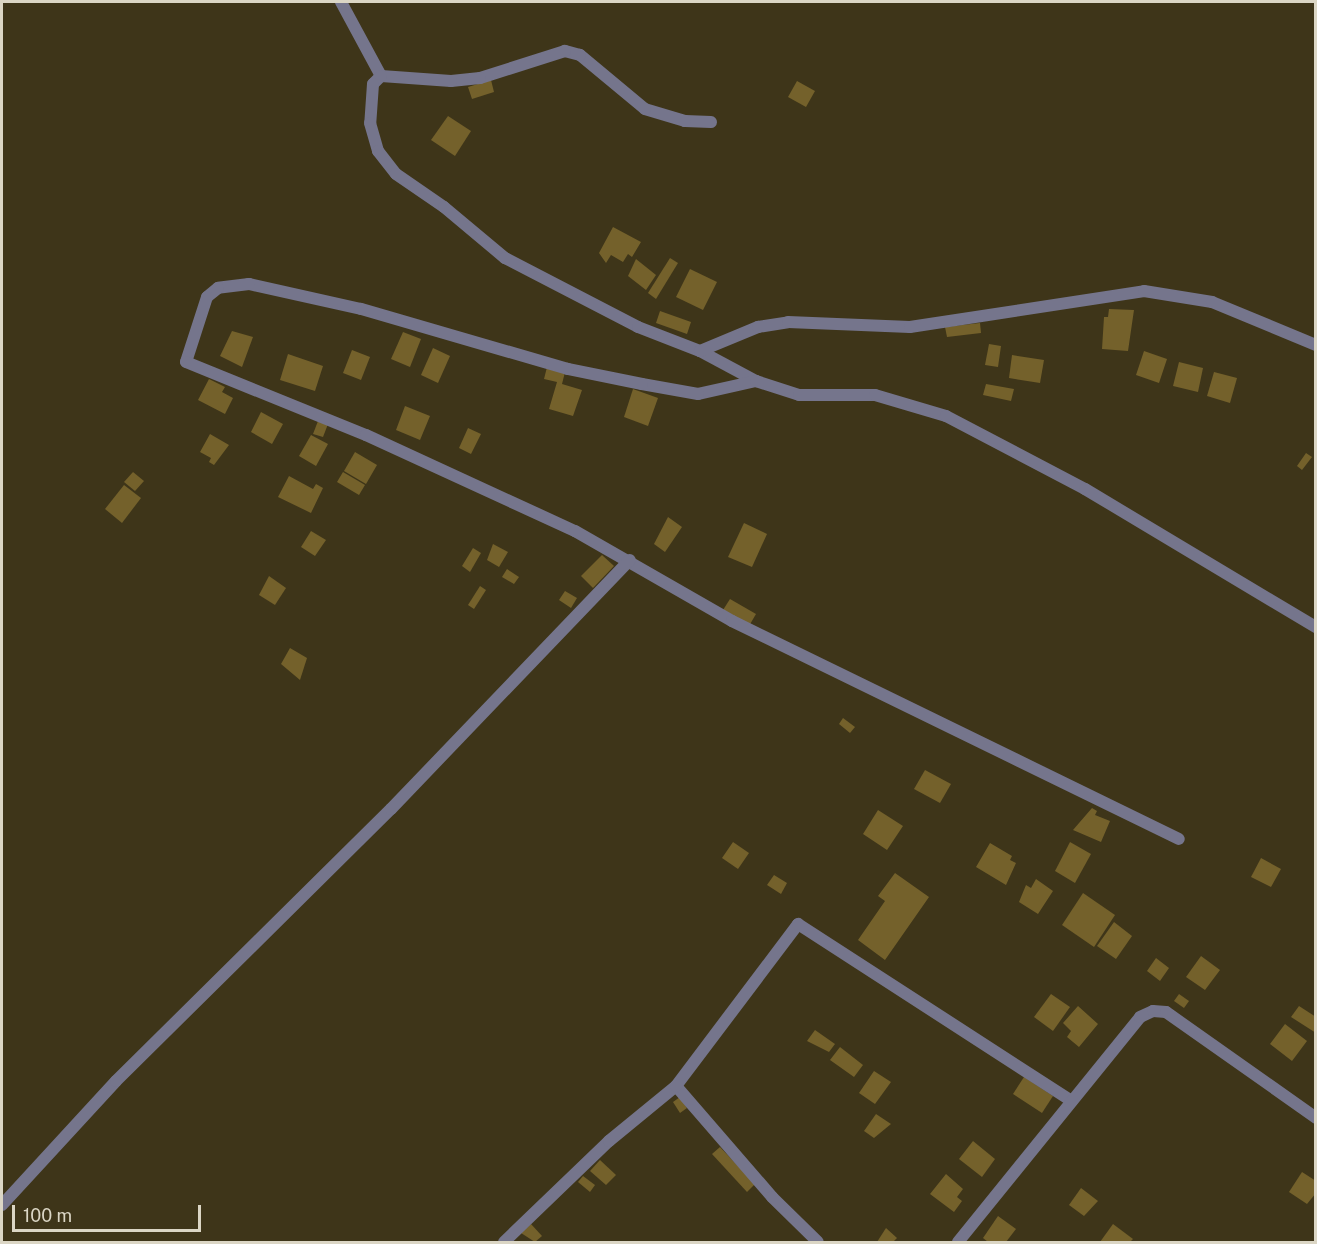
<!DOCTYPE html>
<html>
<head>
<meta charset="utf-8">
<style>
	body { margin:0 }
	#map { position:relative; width:1317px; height:1244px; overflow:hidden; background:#3e3519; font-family:"Public Sans",sans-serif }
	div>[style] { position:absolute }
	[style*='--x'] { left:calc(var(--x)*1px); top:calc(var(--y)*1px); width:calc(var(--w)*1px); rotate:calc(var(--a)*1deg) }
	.building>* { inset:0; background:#74612b }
	.minor>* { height:12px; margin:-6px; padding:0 6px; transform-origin:6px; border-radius:6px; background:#75758c }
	span { translate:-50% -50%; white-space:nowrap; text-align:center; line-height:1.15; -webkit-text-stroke:6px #3e3519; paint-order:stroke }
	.frame { position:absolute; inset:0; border:3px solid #dbd6c5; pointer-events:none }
	.scale { position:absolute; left:12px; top:1205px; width:189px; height:27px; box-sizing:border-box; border:3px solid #dbd6c5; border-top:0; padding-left:8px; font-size:18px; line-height:21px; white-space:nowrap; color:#dbd6c5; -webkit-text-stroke:4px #3e3519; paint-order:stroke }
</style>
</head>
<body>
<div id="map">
	<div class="building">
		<i style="clip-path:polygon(491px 80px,494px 92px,472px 99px,468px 87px)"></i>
		<i style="clip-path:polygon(797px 81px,815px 91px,806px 107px,788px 97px)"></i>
		<i style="clip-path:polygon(448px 116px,471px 131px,455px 156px,431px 140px)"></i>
		<i style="clip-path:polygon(613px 227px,641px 242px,632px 257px,628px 254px,623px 262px,611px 255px,606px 263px,599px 253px)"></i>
		<i style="clip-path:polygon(670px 258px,678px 263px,656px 299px,648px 293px)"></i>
		<i style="clip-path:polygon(636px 259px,656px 275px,646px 290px,628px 276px)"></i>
		<i style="clip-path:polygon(690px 269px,717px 282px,703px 310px,676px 297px)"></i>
		<i style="clip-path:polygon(1109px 309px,1134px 310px,1128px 351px,1102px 349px,1104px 317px,1108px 317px)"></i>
		<i style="clip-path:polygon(660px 311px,691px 322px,687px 334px,656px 323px)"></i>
		<i style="clip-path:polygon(980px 323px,981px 333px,947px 337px,945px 327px)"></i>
		<i style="clip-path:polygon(232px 331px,253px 337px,242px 367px,220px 356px)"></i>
		<i style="clip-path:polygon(403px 332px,421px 339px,410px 367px,391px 359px)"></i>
		<i style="clip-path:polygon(989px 344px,1001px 346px,998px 367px,985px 365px)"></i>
		<i style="clip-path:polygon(433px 348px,450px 356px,438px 383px,421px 375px)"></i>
		<i style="clip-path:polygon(352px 350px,370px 357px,361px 380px,343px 373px)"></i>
		<i style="clip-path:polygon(1144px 351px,1167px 359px,1159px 383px,1136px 375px)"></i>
		<i style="clip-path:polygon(288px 354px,323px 366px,315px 391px,280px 380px)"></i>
		<i style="clip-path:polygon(1012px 355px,1044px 360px,1040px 383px,1009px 378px)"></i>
		<i style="clip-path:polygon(1179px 362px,1203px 368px,1198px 392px,1173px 386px)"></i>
		<i style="clip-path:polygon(547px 367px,565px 372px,562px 384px,582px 390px,573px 416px,549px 409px,557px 382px,544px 379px)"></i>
		<i style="clip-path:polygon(1214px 372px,1237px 378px,1230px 403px,1207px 396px)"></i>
		<i style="clip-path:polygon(209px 379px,225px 387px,222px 392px,233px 398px,225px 414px,198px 400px)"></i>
		<i style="clip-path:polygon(986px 384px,1014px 389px,1011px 401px,983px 395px)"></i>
		<i style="clip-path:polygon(633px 389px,658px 398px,648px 426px,624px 417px)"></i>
		<i style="clip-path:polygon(405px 406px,430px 416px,420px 440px,396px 430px)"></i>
		<i style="clip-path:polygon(261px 412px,283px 424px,272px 444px,251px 432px)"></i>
		<i style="clip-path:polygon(318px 421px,328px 424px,323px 437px,313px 434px)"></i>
		<i style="clip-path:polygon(468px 428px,481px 434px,471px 454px,459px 448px)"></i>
		<i style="clip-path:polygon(210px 434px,229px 445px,214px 465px,209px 462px,211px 458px,200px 452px)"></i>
		<i style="clip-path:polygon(311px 435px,328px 444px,316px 466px,299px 456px)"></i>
		<i style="clip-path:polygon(355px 452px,377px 465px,366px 484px,344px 471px)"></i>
		<i style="clip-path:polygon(1306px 453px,1312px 457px,1302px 470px,1297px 466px)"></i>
		<i style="clip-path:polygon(133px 472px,144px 481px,135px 491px,124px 482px)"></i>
		<i style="clip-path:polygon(343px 472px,365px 485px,359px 495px,337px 482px)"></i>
		<i style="clip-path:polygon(289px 476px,313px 489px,316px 484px,323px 488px,311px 513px,278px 497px)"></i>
		<i style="clip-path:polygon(124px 485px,141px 498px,122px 523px,105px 509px)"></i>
		<i style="clip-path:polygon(668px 517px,682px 527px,665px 552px,654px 544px)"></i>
		<i style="clip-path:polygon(744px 523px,767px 534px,752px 567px,728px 557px)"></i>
		<i style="clip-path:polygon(311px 531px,326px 540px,315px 556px,301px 547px)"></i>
		<i style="clip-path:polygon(493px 544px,508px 552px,499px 567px,487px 560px)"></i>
		<i style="clip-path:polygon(473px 548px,481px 553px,470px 572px,462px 566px)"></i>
		<i style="clip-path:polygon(602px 555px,614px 566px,593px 588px,581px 576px)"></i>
		<i style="clip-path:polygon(507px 569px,519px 577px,514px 584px,502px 577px)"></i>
		<i style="clip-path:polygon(269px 576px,286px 588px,275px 605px,259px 595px)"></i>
		<i style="clip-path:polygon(480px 586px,486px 590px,474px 609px,468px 605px)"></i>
		<i style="clip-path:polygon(565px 591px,577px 598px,571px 608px,559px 600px)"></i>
		<i style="clip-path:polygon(730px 599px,756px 614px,749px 626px,723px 610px)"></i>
		<i style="clip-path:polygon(290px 648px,307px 658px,300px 680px,281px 664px)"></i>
		<i style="clip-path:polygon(843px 718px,855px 727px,850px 733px,839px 724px)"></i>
		<i style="clip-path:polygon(925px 770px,951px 784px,940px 803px,914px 789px)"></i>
		<i style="clip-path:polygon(1092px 808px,1097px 811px,1095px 815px,1110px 821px,1101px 842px,1073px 830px)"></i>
		<i style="clip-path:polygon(878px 810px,903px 826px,887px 850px,863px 834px)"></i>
		<i style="clip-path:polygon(733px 842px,749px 853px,738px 869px,722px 858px)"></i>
		<i style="clip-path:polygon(1070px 842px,1091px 854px,1075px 883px,1055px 871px)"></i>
		<i style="clip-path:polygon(990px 843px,1012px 856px,1010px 860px,1016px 863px,1006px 885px,976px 867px)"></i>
		<i style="clip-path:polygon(1261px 858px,1281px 869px,1271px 887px,1251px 877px)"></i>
		<i style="clip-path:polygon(895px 873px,929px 897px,885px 960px,858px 940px,885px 901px,878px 896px)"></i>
		<i style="clip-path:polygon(774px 875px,787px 883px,781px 894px,767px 885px)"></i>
		<i style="clip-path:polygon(1036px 879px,1053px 891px,1038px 914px,1019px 902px,1026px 885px,1031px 888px)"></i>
		<i style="clip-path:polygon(1083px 893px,1115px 915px,1094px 947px,1062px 925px)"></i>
		<i style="clip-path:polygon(1114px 922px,1132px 936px,1116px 959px,1097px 946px)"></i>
		<i style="clip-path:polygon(1201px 956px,1220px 970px,1205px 990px,1186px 977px)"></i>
		<i style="clip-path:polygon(1156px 958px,1169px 968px,1160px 981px,1147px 971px)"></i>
		<i style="clip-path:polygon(1051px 994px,1070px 1007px,1053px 1031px,1034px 1017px)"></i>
		<i style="clip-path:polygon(1179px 994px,1189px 1001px,1184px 1008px,1174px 1001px)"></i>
		<i style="clip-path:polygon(1078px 1006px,1098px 1024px,1079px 1047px,1067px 1037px,1071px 1031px,1063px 1023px)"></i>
		<i style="clip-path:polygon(1299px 1006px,1316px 1017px,1316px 1033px,1291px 1017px)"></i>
		<i style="clip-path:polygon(1285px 1024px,1307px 1041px,1292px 1061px,1270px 1044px)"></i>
		<i style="clip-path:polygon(815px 1030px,835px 1044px,829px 1052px,807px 1041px)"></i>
		<i style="clip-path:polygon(840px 1047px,863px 1065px,854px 1077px,830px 1060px)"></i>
		<i style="clip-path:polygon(874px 1071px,891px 1082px,875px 1104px,859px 1093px)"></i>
		<i style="clip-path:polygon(1024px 1077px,1053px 1096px,1042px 1113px,1013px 1094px)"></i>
		<i style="clip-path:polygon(680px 1097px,687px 1108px,680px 1113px,673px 1102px)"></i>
		<i style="clip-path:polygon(876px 1114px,891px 1124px,874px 1138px,864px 1131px)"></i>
		<i style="clip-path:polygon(973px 1141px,995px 1159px,982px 1177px,959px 1159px)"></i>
		<i style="clip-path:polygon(720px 1147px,755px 1184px,747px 1192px,712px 1154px)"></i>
		<i style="clip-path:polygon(600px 1160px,616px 1175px,606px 1185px,590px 1171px)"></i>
		<i style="clip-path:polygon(1302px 1172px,1316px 1181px,1316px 1193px,1307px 1204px,1289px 1192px)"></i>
		<i style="clip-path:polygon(946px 1174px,963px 1189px,957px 1197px,962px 1201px,954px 1212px,930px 1194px)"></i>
		<i style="clip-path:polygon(583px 1176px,595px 1185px,590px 1192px,578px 1182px)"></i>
		<i style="clip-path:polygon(1081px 1188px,1098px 1201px,1084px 1216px,1069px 1205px)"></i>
		<i style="clip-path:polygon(998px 1216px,1016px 1229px,1006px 1242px,988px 1242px,983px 1238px)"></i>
		<i style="clip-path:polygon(531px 1224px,542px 1236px,535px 1242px,521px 1233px)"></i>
		<i style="clip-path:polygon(1113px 1224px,1133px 1239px,1130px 1242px,1100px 1242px)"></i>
		<i style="clip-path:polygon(886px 1228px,897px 1238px,893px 1242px,877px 1242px)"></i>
	</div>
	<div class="minor">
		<i style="--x:341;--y:2;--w:84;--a:61.6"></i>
		<i style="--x:711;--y:122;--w:26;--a:-178"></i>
		<i style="--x:685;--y:121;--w:42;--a:-163.3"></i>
		<i style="--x:645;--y:109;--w:85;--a:-140.3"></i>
		<i style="--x:580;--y:55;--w:16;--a:-165"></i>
		<i style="--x:565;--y:51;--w:89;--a:162.4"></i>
		<i style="--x:480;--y:78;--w:29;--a:174"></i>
		<i style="--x:451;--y:81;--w:70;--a:-175.9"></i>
		<i style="--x:381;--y:76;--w:11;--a:135"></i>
		<i style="--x:373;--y:84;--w:39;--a:94"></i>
		<i style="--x:370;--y:123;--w:29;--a:74"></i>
		<i style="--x:378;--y:151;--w:29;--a:52"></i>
		<i style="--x:396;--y:174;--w:58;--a:34.5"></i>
		<i style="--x:444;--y:207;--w:80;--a:39.9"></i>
		<i style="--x:505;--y:258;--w:150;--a:27.4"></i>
		<i style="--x:638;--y:327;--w:66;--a:21.2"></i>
		<i style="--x:700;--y:351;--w:64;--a:28.2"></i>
		<i style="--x:756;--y:381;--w:59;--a:167.4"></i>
		<i style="--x:698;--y:394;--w:57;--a:-169.9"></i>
		<i style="--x:642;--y:384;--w:76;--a:-168.5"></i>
		<i style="--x:568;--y:369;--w:216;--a:-163.8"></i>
		<i style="--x:361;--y:309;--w:115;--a:-167.4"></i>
		<i style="--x:249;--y:284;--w:31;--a:173"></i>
		<i style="--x:218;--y:288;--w:14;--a:141"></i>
		<i style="--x:207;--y:297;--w:68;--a:107.9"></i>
		<i style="--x:186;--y:362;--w:194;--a:22.1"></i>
		<i style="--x:366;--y:435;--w:230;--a:24.7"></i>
		<i style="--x:575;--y:531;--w:181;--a:29.8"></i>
		<i style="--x:732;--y:621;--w:497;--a:26"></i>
		<i style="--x:700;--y:351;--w:63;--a:-22.5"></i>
		<i style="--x:758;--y:327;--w:30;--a:-9"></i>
		<i style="--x:788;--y:322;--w:122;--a:2.3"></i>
		<i style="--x:910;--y:327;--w:237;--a:-8.7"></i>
		<i style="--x:1144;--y:291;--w:69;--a:9.2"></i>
		<i style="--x:1212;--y:302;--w:113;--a:22.5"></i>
		<i style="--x:756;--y:381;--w:45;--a:18"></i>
		<i style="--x:799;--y:395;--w:76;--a:0"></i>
		<i style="--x:875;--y:395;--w:74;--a:16.5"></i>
		<i style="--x:946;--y:416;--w:157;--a:27.7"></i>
		<i style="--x:1085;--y:489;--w:269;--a:30.9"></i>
		<i style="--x:676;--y:1086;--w:147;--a:49.1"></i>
		<i style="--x:772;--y:1197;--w:64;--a:44.4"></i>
		<i style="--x:2;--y:1205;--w:168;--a:-47.4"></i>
		<i style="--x:116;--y:1081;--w:387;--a:-44.7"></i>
		<i style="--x:391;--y:809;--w:345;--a:-46.2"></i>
		<i style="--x:504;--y:1242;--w:146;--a:-43.9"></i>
		<i style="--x:609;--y:1141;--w:87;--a:-39.4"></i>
		<i style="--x:676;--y:1086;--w:203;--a:-53"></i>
		<i style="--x:798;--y:924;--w:326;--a:32.9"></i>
		<i style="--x:958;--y:1242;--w:289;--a:-51"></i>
		<i style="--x:1140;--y:1017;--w:14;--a:-25"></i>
		<i style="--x:1153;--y:1011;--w:13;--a:4"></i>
		<i style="--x:1166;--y:1012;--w:184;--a:35.2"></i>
	</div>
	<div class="frame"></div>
	<div class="scale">100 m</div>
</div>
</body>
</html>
